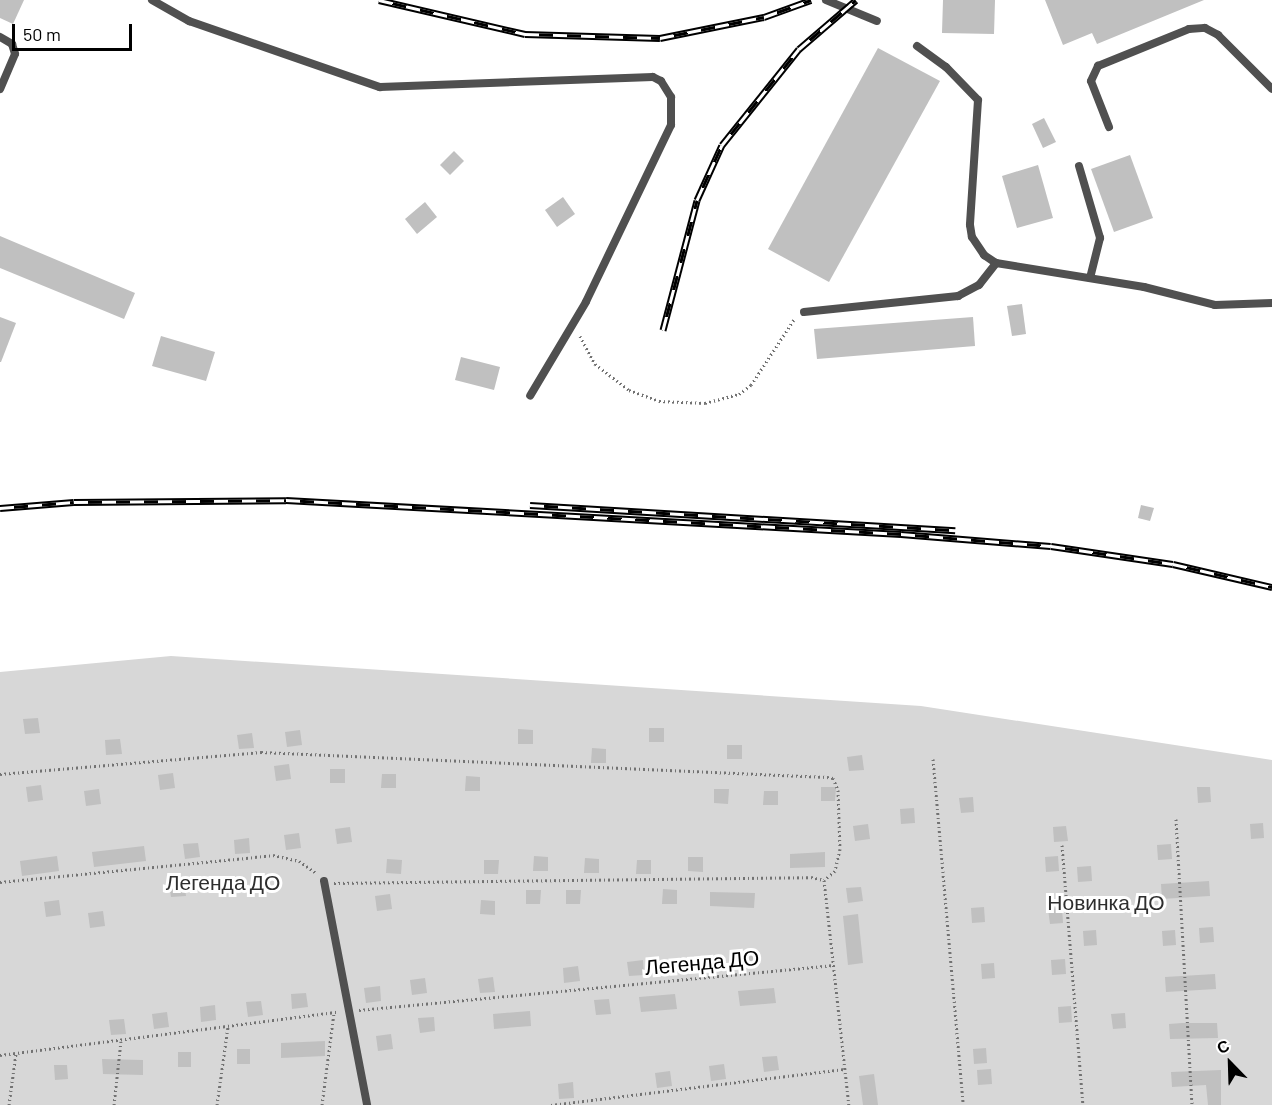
<!DOCTYPE html>
<html>
<head>
<meta charset="utf-8">
<style>
	body { margin:0 }
	#map { position:relative; width:1272px; height:1105px; overflow:hidden; background:#fff; font-family:Barlow,sans-serif }
	div>[style] { position:absolute }
	[style*='--x'] { left:calc(var(--x)*1px); top:calc(var(--y)*1px); width:calc(var(--w)*1px); rotate:calc(var(--a)*1deg) }
	.green>* { inset:0; background:#d7d7d7 }
	.building>* { inset:0; background:#c0c0c0 }
	.path>* { height:3px; margin-top:-1.5px; transform-origin:0; background:repeating-linear-gradient(90deg,#727272 0 1.5px,transparent 0 4.5px) }
	.service>* { height:8px; margin:-4px; padding:0 4px; transform-origin:4px; border-radius:4px; background:#505050 }
	.rail>* { height:7px; margin-top:-3.5px; transform-origin:0; background:repeating-linear-gradient(90deg,#fff 0 14px,#000 0 28px); box-sizing:border-box; border-block:2px solid #000 }
	span { translate:-50% -50%; white-space:nowrap; text-align:center; line-height:1.15; -webkit-text-stroke:6px #fff; paint-order:stroke }
	.park-label { font-size:21px; color:#2e2e2e }
	.street-label { font-size:21px; color:#000 }
	.north { position:absolute; left:1200px; top:1033px; width:60px; height:60px; -webkit-text-stroke:4px #fff; paint-order:stroke; rotate:337deg; font-size:16px; font-weight:700; line-height:24px; text-align:center; color:#000 }
	.north::after { content:''; display:block; margin:auto; width:21px; height:27px; background:#000; clip-path:polygon(50% 0,100% 100%,50% 72%,0 100%) }
	.scale { position:absolute; left:12px; top:24px; width:120px; height:27px; box-sizing:border-box; border:3px solid #000; border-top:0; padding-left:8px; font-size:18px; line-height:21px; white-space:nowrap; color:#000; -webkit-text-stroke:4px #fff; paint-order:stroke }
</style>
</head>
<body>
<div id="map">
	<div class="green">
		<i style="clip-path:polygon(171px 656px,921px 706px,1272px 760px,1272px 1105px,0 1105px,0 672px)"></i>
	</div>
	<div class="building">
		<i style="clip-path:polygon(0 0,24px 0,13px 24px,0 18px)"></i>
		<i style="clip-path:polygon(943px 0,995px 0,994px 34px,942px 33px)"></i>
		<i style="clip-path:polygon(1045px 0,1204px 0,1097px 44px,1092px 33px,1063px 45px)"></i>
		<i style="clip-path:polygon(878px 48px,940px 81px,829px 282px,768px 249px)"></i>
		<i style="clip-path:polygon(1044px 118px,1056px 142px,1043px 148px,1032px 124px)"></i>
		<i style="clip-path:polygon(454px 151px,464px 161px,450px 175px,440px 165px)"></i>
		<i style="clip-path:polygon(1130px 155px,1153px 218px,1114px 232px,1091px 169px)"></i>
		<i style="clip-path:polygon(1038px 165px,1053px 218px,1017px 228px,1002px 176px)"></i>
		<i style="clip-path:polygon(563px 197px,575px 214px,557px 227px,545px 210px)"></i>
		<i style="clip-path:polygon(425px 202px,437px 217px,417px 234px,405px 219px)"></i>
		<i style="clip-path:polygon(0 236px,135px 293px,124px 319px,0 268px)"></i>
		<i style="clip-path:polygon(1022px 304px,1026px 334px,1012px 336px,1007px 306px)"></i>
		<i style="clip-path:polygon(0 317px,16px 323px,1px 362px,0 362px)"></i>
		<i style="clip-path:polygon(973px 317px,975px 346px,817px 359px,814px 329px)"></i>
		<i style="clip-path:polygon(161px 336px,215px 352px,206px 381px,152px 366px)"></i>
		<i style="clip-path:polygon(461px 357px,500px 367px,494px 390px,455px 380px)"></i>
		<i style="clip-path:polygon(1141px 505px,1154px 508px,1150px 521px,1138px 518px)"></i>
		<i style="clip-path:polygon(38px 718px,40px 733px,25px 734px,23px 719px)"></i>
		<i style="clip-path:polygon(649px 728px,664px 728px,664px 742px,649px 742px)"></i>
		<i style="clip-path:polygon(518px 729px,533px 730px,533px 744px,518px 744px)"></i>
		<i style="clip-path:polygon(300px 730px,302px 745px,287px 747px,285px 732px)"></i>
		<i style="clip-path:polygon(252px 733px,254px 748px,239px 749px,237px 735px)"></i>
		<i style="clip-path:polygon(120px 739px,122px 754px,106px 755px,105px 740px)"></i>
		<i style="clip-path:polygon(727px 745px,742px 745px,742px 759px,727px 759px)"></i>
		<i style="clip-path:polygon(592px 748px,606px 749px,606px 763px,591px 763px)"></i>
		<i style="clip-path:polygon(862px 755px,864px 770px,849px 771px,847px 757px)"></i>
		<i style="clip-path:polygon(289px 764px,291px 779px,276px 781px,274px 766px)"></i>
		<i style="clip-path:polygon(330px 769px,345px 769px,345px 783px,330px 783px)"></i>
		<i style="clip-path:polygon(173px 773px,175px 788px,160px 790px,158px 775px)"></i>
		<i style="clip-path:polygon(382px 774px,396px 774px,396px 788px,381px 788px)"></i>
		<i style="clip-path:polygon(466px 776px,480px 777px,480px 791px,465px 791px)"></i>
		<i style="clip-path:polygon(41px 785px,43px 800px,28px 802px,26px 787px)"></i>
		<i style="clip-path:polygon(821px 787px,836px 787px,835px 801px,821px 801px)"></i>
		<i style="clip-path:polygon(1197px 787px,1210px 787px,1211px 802px,1198px 803px)"></i>
		<i style="clip-path:polygon(99px 789px,101px 804px,86px 806px,84px 791px)"></i>
		<i style="clip-path:polygon(714px 789px,729px 789px,728px 804px,714px 803px)"></i>
		<i style="clip-path:polygon(764px 791px,778px 791px,778px 805px,763px 805px)"></i>
		<i style="clip-path:polygon(973px 797px,974px 812px,961px 813px,959px 798px)"></i>
		<i style="clip-path:polygon(914px 808px,915px 823px,901px 824px,900px 809px)"></i>
		<i style="clip-path:polygon(1263px 823px,1264px 838px,1251px 839px,1250px 824px)"></i>
		<i style="clip-path:polygon(868px 824px,870px 839px,855px 841px,853px 826px)"></i>
		<i style="clip-path:polygon(1066px 826px,1068px 841px,1054px 842px,1053px 827px)"></i>
		<i style="clip-path:polygon(350px 827px,352px 842px,337px 844px,335px 829px)"></i>
		<i style="clip-path:polygon(299px 833px,301px 848px,286px 850px,284px 835px)"></i>
		<i style="clip-path:polygon(249px 838px,250px 853px,235px 854px,234px 840px)"></i>
		<i style="clip-path:polygon(198px 843px,200px 857px,185px 859px,183px 844px)"></i>
		<i style="clip-path:polygon(1171px 844px,1172px 859px,1158px 860px,1157px 845px)"></i>
		<i style="clip-path:polygon(144px 846px,146px 861px,94px 867px,92px 852px)"></i>
		<i style="clip-path:polygon(825px 852px,825px 867px,790px 868px,790px 854px)"></i>
		<i style="clip-path:polygon(57px 856px,59px 871px,22px 876px,20px 861px)"></i>
		<i style="clip-path:polygon(534px 856px,548px 857px,548px 871px,533px 871px)"></i>
		<i style="clip-path:polygon(1058px 856px,1059px 871px,1046px 872px,1045px 857px)"></i>
		<i style="clip-path:polygon(688px 857px,703px 857px,703px 872px,688px 871px)"></i>
		<i style="clip-path:polygon(585px 858px,599px 859px,599px 873px,584px 873px)"></i>
		<i style="clip-path:polygon(387px 859px,402px 860px,401px 874px,386px 873px)"></i>
		<i style="clip-path:polygon(484px 860px,499px 860px,498px 874px,484px 874px)"></i>
		<i style="clip-path:polygon(637px 860px,651px 860px,651px 874px,636px 874px)"></i>
		<i style="clip-path:polygon(1091px 866px,1092px 881px,1078px 882px,1077px 867px)"></i>
		<i style="clip-path:polygon(184px 881px,186px 896px,171px 897px,169px 883px)"></i>
		<i style="clip-path:polygon(1209px 881px,1210px 896px,1162px 899px,1161px 884px)"></i>
		<i style="clip-path:polygon(861px 887px,863px 901px,848px 903px,846px 888px)"></i>
		<i style="clip-path:polygon(663px 889px,677px 890px,677px 904px,662px 904px)"></i>
		<i style="clip-path:polygon(526px 890px,541px 890px,540px 904px,526px 904px)"></i>
		<i style="clip-path:polygon(566px 890px,581px 890px,580px 904px,566px 904px)"></i>
		<i style="clip-path:polygon(710px 892px,755px 893px,754px 908px,710px 906px)"></i>
		<i style="clip-path:polygon(390px 894px,392px 909px,377px 911px,375px 896px)"></i>
		<i style="clip-path:polygon(59px 900px,61px 915px,46px 917px,44px 902px)"></i>
		<i style="clip-path:polygon(481px 900px,495px 901px,495px 915px,480px 914px)"></i>
		<i style="clip-path:polygon(984px 907px,985px 922px,972px 923px,971px 908px)"></i>
		<i style="clip-path:polygon(1062px 908px,1063px 923px,1050px 924px,1048px 909px)"></i>
		<i style="clip-path:polygon(103px 911px,105px 926px,90px 928px,88px 913px)"></i>
		<i style="clip-path:polygon(858px 914px,863px 963px,848px 965px,843px 916px)"></i>
		<i style="clip-path:polygon(1213px 927px,1214px 942px,1200px 943px,1199px 928px)"></i>
		<i style="clip-path:polygon(1096px 930px,1097px 945px,1084px 946px,1083px 931px)"></i>
		<i style="clip-path:polygon(1175px 930px,1176px 945px,1163px 946px,1162px 931px)"></i>
		<i style="clip-path:polygon(758px 950px,760px 965px,745px 967px,743px 952px)"></i>
		<i style="clip-path:polygon(1065px 959px,1066px 974px,1052px 975px,1051px 960px)"></i>
		<i style="clip-path:polygon(643px 960px,644px 975px,629px 976px,627px 962px)"></i>
		<i style="clip-path:polygon(994px 963px,995px 978px,982px 979px,981px 964px)"></i>
		<i style="clip-path:polygon(578px 966px,580px 981px,564px 983px,563px 968px)"></i>
		<i style="clip-path:polygon(1215px 974px,1216px 989px,1166px 992px,1165px 977px)"></i>
		<i style="clip-path:polygon(493px 977px,495px 992px,480px 993px,478px 979px)"></i>
		<i style="clip-path:polygon(425px 978px,427px 993px,412px 995px,410px 980px)"></i>
		<i style="clip-path:polygon(380px 986px,381px 1001px,366px 1003px,364px 988px)"></i>
		<i style="clip-path:polygon(774px 988px,776px 1003px,740px 1006px,738px 991px)"></i>
		<i style="clip-path:polygon(306px 993px,308px 1007px,292px 1009px,291px 994px)"></i>
		<i style="clip-path:polygon(675px 994px,677px 1009px,641px 1012px,639px 997px)"></i>
		<i style="clip-path:polygon(609px 999px,611px 1014px,596px 1015px,594px 1000px)"></i>
		<i style="clip-path:polygon(261px 1001px,263px 1015px,248px 1017px,246px 1002px)"></i>
		<i style="clip-path:polygon(215px 1005px,216px 1020px,201px 1022px,200px 1007px)"></i>
		<i style="clip-path:polygon(1071px 1006px,1072px 1022px,1059px 1023px,1058px 1007px)"></i>
		<i style="clip-path:polygon(530px 1011px,531px 1026px,494px 1029px,493px 1014px)"></i>
		<i style="clip-path:polygon(167px 1012px,169px 1027px,154px 1029px,152px 1014px)"></i>
		<i style="clip-path:polygon(1125px 1013px,1126px 1028px,1113px 1029px,1111px 1014px)"></i>
		<i style="clip-path:polygon(434px 1017px,435px 1031px,420px 1033px,418px 1018px)"></i>
		<i style="clip-path:polygon(124px 1019px,126px 1034px,111px 1035px,109px 1020px)"></i>
		<i style="clip-path:polygon(1182px 1023px,1217px 1023px,1218px 1038px,1170px 1039px,1169px 1024px)"></i>
		<i style="clip-path:polygon(391px 1034px,393px 1049px,378px 1051px,376px 1036px)"></i>
		<i style="clip-path:polygon(325px 1041px,325px 1056px,281px 1058px,281px 1043px)"></i>
		<i style="clip-path:polygon(986px 1048px,987px 1063px,974px 1064px,973px 1049px)"></i>
		<i style="clip-path:polygon(237px 1049px,250px 1049px,250px 1064px,237px 1064px)"></i>
		<i style="clip-path:polygon(178px 1052px,191px 1052px,191px 1067px,178px 1067px)"></i>
		<i style="clip-path:polygon(777px 1056px,779px 1070px,764px 1072px,762px 1057px)"></i>
		<i style="clip-path:polygon(102px 1059px,143px 1060px,143px 1075px,103px 1074px)"></i>
		<i style="clip-path:polygon(724px 1064px,726px 1079px,711px 1081px,709px 1066px)"></i>
		<i style="clip-path:polygon(54px 1065px,67px 1065px,68px 1079px,55px 1080px)"></i>
		<i style="clip-path:polygon(991px 1069px,992px 1084px,978px 1085px,977px 1070px)"></i>
		<i style="clip-path:polygon(1221px 1070px,1221px 1105px,1208px 1105px,1206px 1085px,1172px 1087px,1171px 1072px)"></i>
		<i style="clip-path:polygon(670px 1071px,672px 1086px,657px 1088px,655px 1073px)"></i>
		<i style="clip-path:polygon(874px 1074px,878px 1105px,863px 1105px,859px 1076px)"></i>
		<i style="clip-path:polygon(573px 1082px,574px 1098px,559px 1099px,558px 1084px)"></i>
	</div>
	<div class="path">
		<i style="--x:580;--y:336;--w:32;--a:62"></i>
		<i style="--x:595;--y:364;--w:43;--a:37.4"></i>
		<i style="--x:629;--y:390;--w:32;--a:20"></i>
		<i style="--x:659;--y:401;--w:46;--a:2.5"></i>
		<i style="--x:705;--y:403;--w:35;--a:-15"></i>
		<i style="--x:739;--y:394;--w:15;--a:-37"></i>
		<i style="--x:751;--y:385;--w:80;--a:-56.7"></i>
		<i style="--x:933;--y:759;--w:347;--a:85"></i>
		<i style="--x:0;--y:774;--w:262;--a:-4.8"></i>
		<i style="--x:261;--y:752;--w:567;--a:2.53"></i>
		<i style="--x:827;--y:777;--w:6;--a:9"></i>
		<i style="--x:833;--y:778;--w:13;--a:67"></i>
		<i style="--x:838;--y:790;--w:59;--a:88.1"></i>
		<i style="--x:840;--y:849;--w:23;--a:103"></i>
		<i style="--x:835;--y:871;--w:14;--a:141"></i>
		<i style="--x:1176;--y:819;--w:286;--a:86.8"></i>
		<i style="--x:1062;--y:845;--w:261;--a:85.4"></i>
		<i style="--x:824;--y:880;--w:226;--a:83.7"></i>
		<i style="--x:0;--y:882;--w:274;--a:-5.6"></i>
		<i style="--x:273;--y:855;--w:27;--a:13"></i>
		<i style="--x:299;--y:861;--w:21;--a:35"></i>
		<i style="--x:334;--y:883;--w:477;--a:-0.7"></i>
		<i style="--x:811;--y:877;--w:13;--a:13"></i>
		<i style="--x:359;--y:1010;--w:477;--a:-5.4"></i>
		<i style="--x:0;--y:1055;--w:340;--a:-7.3"></i>
		<i style="--x:9;--y:1105;--w:52;--a:-82.3"></i>
		<i style="--x:114;--y:1105;--w:64;--a:-83.8"></i>
		<i style="--x:217;--y:1105;--w:79;--a:-82"></i>
		<i style="--x:322;--y:1105;--w:93;--a:-82.6"></i>
		<i style="--x:551;--y:1105;--w:296;--a:-7"></i>
	</div>
	<div class="service">
		<i style="--x:152;--y:0;--w:43;--a:29.6"></i>
		<i style="--x:189;--y:21;--w:202;--a:19.1"></i>
		<i style="--x:380;--y:87;--w:273;--a:-2.1"></i>
		<i style="--x:653;--y:77;--w:9;--a:27"></i>
		<i style="--x:661;--y:81;--w:19;--a:58"></i>
		<i style="--x:671;--y:97;--w:28;--a:90"></i>
		<i style="--x:671;--y:125;--w:196;--a:115.7"></i>
		<i style="--x:586;--y:302;--w:109;--a:120.8"></i>
		<i style="--x:826;--y:0;--w:55;--a:22.4"></i>
		<i style="--x:0;--y:37;--w:14;--a:30"></i>
		<i style="--x:12;--y:44;--w:10;--a:73"></i>
		<i style="--x:15;--y:54;--w:38;--a:113"></i>
		<i style="--x:917;--y:46;--w:36;--a:36"></i>
		<i style="--x:946;--y:67;--w:46;--a:45.9"></i>
		<i style="--x:978;--y:100;--w:125;--a:93.7"></i>
		<i style="--x:970;--y:225;--w:12;--a:81"></i>
		<i style="--x:972;--y:237;--w:22;--a:56"></i>
		<i style="--x:984;--y:255;--w:14;--a:34"></i>
		<i style="--x:996;--y:263;--w:150;--a:9.2"></i>
		<i style="--x:1144;--y:287;--w:73;--a:14.2"></i>
		<i style="--x:1215;--y:305;--w:57;--a:-2"></i>
		<i style="--x:1109;--y:127;--w:49;--a:-111.4"></i>
		<i style="--x:1091;--y:81;--w:17;--a:-65"></i>
		<i style="--x:1098;--y:66;--w:98;--a:-22.1"></i>
		<i style="--x:1189;--y:29;--w:16;--a:-4"></i>
		<i style="--x:1205;--y:28;--w:15;--a:28"></i>
		<i style="--x:1218;--y:35;--w:76;--a:45"></i>
		<i style="--x:1079;--y:166;--w:75;--a:73.7"></i>
		<i style="--x:1100;--y:238;--w:41;--a:104"></i>
		<i style="--x:804;--y:312;--w:155;--a:-5.9"></i>
		<i style="--x:958;--y:296;--w:24;--a:-28"></i>
		<i style="--x:979;--y:285;--w:28;--a:-52"></i>
		<i style="--x:324;--y:881;--w:228;--a:79.1"></i>
	</div>
	<div class="rail">
		<i style="--x:379;--y:0;--w:150;--a:13.1"></i>
		<i style="--x:525;--y:34;--w:135;--a:1.7"></i>
		<i style="--x:660;--y:38;--w:106;--a:-11.4"></i>
		<i style="--x:764;--y:17;--w:50;--a:-19.9"></i>
		<i style="--x:663;--y:330;--w:134;--a:-75.3"></i>
		<i style="--x:697;--y:200;--w:60;--a:-65.6"></i>
		<i style="--x:722;--y:145;--w:123;--a:-51.3"></i>
		<i style="--x:799;--y:49;--w:75;--a:-40.7"></i>
		<i style="--x:530;--y:505;--w:426;--a:3.4"></i>
		<i style="--x:0;--y:508;--w:74;--a:-4.6"></i>
		<i style="--x:74;--y:502;--w:212;--a:-0.5"></i>
		<i style="--x:286;--y:500;--w:616;--a:3.16"></i>
		<i style="--x:901;--y:534;--w:150;--a:4.6"></i>
		<i style="--x:1051;--y:546;--w:123;--a:8.4"></i>
		<i style="--x:1173;--y:564;--w:102;--a:13.1"></i>
	</div>
	<div class="park-label">
		<span style="left:223px;top:882px">Легенда ДО</span>
		<span style="left:1106px;top:902px">Новинка ДО</span>
	</div>
	<div class="street-label">
		<span style="left:702px;top:962px;rotate:-5deg">Легенда ДО</span>
	</div>
	<div class="north">С</div>
	<div class="scale">50 m</div>
</div>
</body>
</html>
